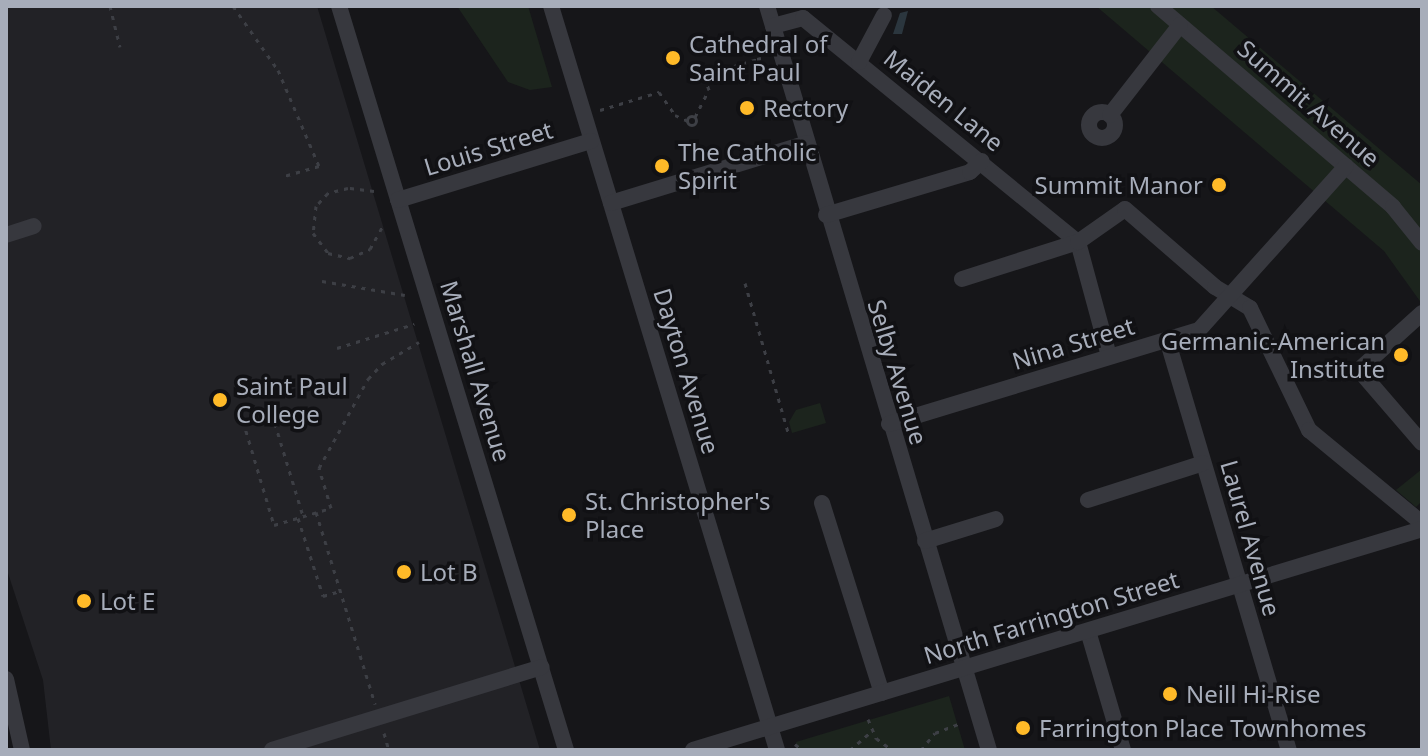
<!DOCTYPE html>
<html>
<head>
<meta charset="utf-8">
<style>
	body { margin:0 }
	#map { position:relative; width:1428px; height:756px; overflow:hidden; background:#161619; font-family:"Noto Sans",sans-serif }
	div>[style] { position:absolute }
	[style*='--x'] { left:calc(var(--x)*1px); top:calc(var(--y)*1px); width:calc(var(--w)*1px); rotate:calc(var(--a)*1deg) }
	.built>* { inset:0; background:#222226 }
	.green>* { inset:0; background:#1c241d }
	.water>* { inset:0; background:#2b363e }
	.path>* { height:3px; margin-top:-1.5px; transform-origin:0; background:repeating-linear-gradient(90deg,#3d3f45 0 4px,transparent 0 10px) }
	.path>.ring { margin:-1.5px; padding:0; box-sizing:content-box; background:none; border:3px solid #3d3f45; border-radius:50% }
	.minor>* { height:16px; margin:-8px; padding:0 8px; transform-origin:8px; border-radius:8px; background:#37383e }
	.minor>.ring { margin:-8px; padding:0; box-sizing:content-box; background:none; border:16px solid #37383e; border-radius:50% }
	.dots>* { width:22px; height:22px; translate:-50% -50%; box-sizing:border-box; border:4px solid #111114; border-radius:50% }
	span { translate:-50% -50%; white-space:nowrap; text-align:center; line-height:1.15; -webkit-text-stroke:7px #111114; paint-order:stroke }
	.poi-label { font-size:24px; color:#a7adba }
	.left { translate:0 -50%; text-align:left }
	.right { translate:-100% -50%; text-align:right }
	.street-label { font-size:24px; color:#a7adba }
	.frame { position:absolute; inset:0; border:8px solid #a7adba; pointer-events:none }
</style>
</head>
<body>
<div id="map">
	<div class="built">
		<i style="clip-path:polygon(8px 6px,317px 6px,540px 750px,51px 750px,43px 680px,6px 567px)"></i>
	</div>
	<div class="green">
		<i style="clip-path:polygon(457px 6px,528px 6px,552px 87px,530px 90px,508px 82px)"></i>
		<i style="clip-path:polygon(1096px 6px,1211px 6px,1422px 185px,1422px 304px,1384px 251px)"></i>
		<i style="clip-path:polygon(820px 403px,826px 423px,792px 433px,789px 422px,796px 410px)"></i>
		<i style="clip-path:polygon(1422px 469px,1422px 501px,1416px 507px,1396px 490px)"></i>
		<i style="clip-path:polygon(949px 696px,965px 750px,799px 750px,796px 742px)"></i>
	</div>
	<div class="water">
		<i style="clip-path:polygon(908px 11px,902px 34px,893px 34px,900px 13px)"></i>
	</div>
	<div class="path">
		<i style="--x:110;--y:6;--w:42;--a:76.3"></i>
		<i style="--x:233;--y:6;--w:78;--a:54.9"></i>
		<i style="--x:278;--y:70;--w:104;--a:66.9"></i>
		<i style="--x:319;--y:166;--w:37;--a:164"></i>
		<i style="--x:600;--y:110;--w:62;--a:-17"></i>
		<i style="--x:659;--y:92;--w:28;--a:55"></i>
		<i style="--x:675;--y:115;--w:14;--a:25"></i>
		<i class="ring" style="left:687.5px;top:116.5px;width:6px;height:6px"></i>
		<i style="--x:695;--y:117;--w:30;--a:-63"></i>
		<i style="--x:709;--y:90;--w:16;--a:-108"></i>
		<i style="--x:704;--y:75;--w:59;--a:-16.6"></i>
		<i style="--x:761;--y:58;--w:8;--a:166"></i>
		<i style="--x:374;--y:191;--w:26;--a:-173"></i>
		<i style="--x:348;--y:188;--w:21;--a:166"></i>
		<i style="--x:328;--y:193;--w:18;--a:133"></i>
		<i style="--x:316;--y:206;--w:27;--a:96"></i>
		<i style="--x:313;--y:233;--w:25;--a:53"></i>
		<i style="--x:328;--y:253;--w:23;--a:13"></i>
		<i style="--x:350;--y:258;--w:22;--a:-24"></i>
		<i style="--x:370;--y:249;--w:29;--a:-61"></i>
		<i style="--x:322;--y:281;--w:84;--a:9.6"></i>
		<i style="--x:745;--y:283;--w:155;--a:73.9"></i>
		<i style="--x:337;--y:348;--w:81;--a:-17.3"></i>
		<i style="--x:269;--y:404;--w:117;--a:73.1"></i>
		<i style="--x:243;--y:421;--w:109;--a:73.4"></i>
		<i style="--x:274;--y:525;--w:59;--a:-16.6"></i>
		<i style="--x:331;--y:508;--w:42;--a:-106.7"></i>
		<i style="--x:319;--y:468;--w:102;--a:-61.2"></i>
		<i style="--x:368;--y:379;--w:21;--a:-47"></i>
		<i style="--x:382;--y:364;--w:43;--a:-30.7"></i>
		<i style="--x:316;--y:512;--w:201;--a:72.9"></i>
		<i style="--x:298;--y:518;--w:82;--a:72.2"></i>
		<i style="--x:323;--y:596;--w:18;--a:-16"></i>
		<i style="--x:868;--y:719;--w:21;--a:67"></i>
		<i style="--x:876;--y:738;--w:20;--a:37"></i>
		<i style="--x:384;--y:733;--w:18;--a:74"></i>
		<i style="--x:795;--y:744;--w:9;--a:41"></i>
		<i style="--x:850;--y:750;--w:28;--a:-41"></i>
		<i style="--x:921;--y:750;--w:22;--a:-51"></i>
		<i style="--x:935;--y:733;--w:26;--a:-21"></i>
	</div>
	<div class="minor">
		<i style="--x:339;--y:6;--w:778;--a:73.03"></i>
		<i style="--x:551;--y:6;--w:778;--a:73.1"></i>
		<i style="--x:767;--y:6;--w:776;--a:73.39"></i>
		<i style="--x:1158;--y:6;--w:309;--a:40.5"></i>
		<i style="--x:1393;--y:207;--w:46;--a:51.1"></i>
		<i style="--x:773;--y:26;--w:31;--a:-15"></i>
		<i style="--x:803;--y:18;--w:355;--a:39.2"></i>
		<i style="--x:1078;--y:242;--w:118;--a:74.8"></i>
		<i style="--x:859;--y:62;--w:53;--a:-62"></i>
		<i class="ring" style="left:1089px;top:112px;width:10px;height:10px"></i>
		<i style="--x:1110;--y:115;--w:114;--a:-52.1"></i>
		<i style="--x:398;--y:200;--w:202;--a:-17"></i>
		<i style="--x:611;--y:203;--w:205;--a:-17"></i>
		<i style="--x:826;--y:215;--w:150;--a:-16.6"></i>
		<i style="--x:970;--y:172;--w:16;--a:-43"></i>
		<i style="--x:6;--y:235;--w:29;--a:-18"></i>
		<i style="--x:962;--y:279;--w:122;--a:-17.7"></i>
		<i style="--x:1078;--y:242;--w:57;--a:-35.1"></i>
		<i style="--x:1125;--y:209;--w:119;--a:40.9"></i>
		<i style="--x:1215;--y:287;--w:41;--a:31"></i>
		<i style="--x:1250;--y:308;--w:136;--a:64.2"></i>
		<i style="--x:1309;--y:430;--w:146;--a:39.5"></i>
		<i style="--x:1422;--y:313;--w:85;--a:137.9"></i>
		<i style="--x:1359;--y:370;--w:96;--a:49.2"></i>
		<i style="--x:1167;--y:339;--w:429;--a:73.5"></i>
		<i style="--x:889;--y:424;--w:324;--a:-16.9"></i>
		<i style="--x:1199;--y:330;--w:220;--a:-48.1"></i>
		<i style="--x:1088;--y:500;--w:121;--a:-17.8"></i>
		<i style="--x:822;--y:503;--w:199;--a:72.5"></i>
		<i style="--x:925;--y:541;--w:74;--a:-17.2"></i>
		<i style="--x:1088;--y:631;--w:124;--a:73.6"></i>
		<i style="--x:6;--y:679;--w:73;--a:77.3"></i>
		<i style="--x:272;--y:750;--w:282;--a:-17.1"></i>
		<i style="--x:693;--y:750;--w:762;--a:-16.86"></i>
	</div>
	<div class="dots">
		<i style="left:673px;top:58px;background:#ffba28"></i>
		<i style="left:747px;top:108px;background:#ffba28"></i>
		<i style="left:662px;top:166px;background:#ffba28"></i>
		<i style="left:1219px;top:185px;background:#ffba28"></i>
		<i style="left:1401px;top:355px;background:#ffba28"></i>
		<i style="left:220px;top:400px;background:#ffba28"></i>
		<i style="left:569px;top:515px;background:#ffba28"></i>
		<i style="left:404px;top:572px;background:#ffba28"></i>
		<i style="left:84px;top:601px;background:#ffba28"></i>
		<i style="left:1170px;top:694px;background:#ffba28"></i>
		<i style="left:1023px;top:728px;background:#ffba28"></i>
	</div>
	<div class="poi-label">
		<span class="left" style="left:689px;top:58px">Cathedral of<br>Saint Paul</span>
		<span class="left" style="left:763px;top:108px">Rectory</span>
		<span class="left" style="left:678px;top:166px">The Catholic<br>Spirit</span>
		<span class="right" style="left:1203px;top:185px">Summit Manor</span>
		<span class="right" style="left:1385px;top:355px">Germanic-American<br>Institute</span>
		<span class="left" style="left:236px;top:400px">Saint Paul<br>College</span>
		<span class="left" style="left:585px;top:515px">St. Christopher's<br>Place</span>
		<span class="left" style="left:420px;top:572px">Lot B</span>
		<span class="left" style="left:100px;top:601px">Lot E</span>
		<span class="left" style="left:1186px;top:694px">Neill Hi-Rise</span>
		<span class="left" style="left:1039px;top:728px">Farrington Place Townhomes</span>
	</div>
	<div class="street-label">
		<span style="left:944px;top:100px;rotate:39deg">Maiden Lane</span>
		<span style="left:1309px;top:103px;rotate:41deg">Summit Avenue</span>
		<span style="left:488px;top:148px;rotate:-17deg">Louis Street</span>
		<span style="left:1073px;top:343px;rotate:-17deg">Nina Street</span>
		<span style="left:476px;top:371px;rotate:73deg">Marshall Avenue</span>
		<span style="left:687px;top:371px;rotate:73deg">Dayton Avenue</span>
		<span style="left:898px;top:372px;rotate:73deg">Selby Avenue</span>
		<span style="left:1251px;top:538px;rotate:74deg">Laurel Avenue</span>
		<span style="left:1051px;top:617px;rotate:-17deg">North Farrington Street</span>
	</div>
	<div class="frame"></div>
</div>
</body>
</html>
